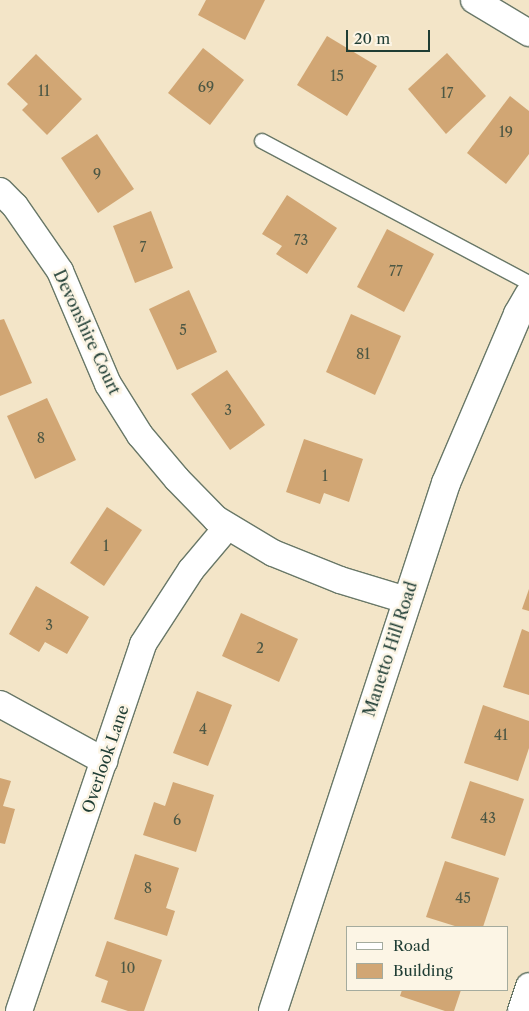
<!DOCTYPE html>
<html>
<head>
<meta charset="utf-8">
<style>
	body { margin:0 }
	#map { position:relative; width:529px; height:1011px; overflow:hidden; background:#f3e5c8; font-family:"Libre Caslon Text",serif }
	div>[style] { position:absolute }
	[style*='--x'] { left:calc(var(--x)*1px); top:calc(var(--y)*1px); width:calc(var(--w)*1px); rotate:calc(var(--a)*1deg) }
	.building>* { inset:0; background:#d1a674 }
	.roads { filter:drop-shadow(1px 0 #697868) drop-shadow(-1px 0 #697868) drop-shadow(0 1px #697868) drop-shadow(0 -1px #697868) }
	.lane>* { height:14px; margin:-7px; padding:0 7px; transform-origin:7px; border-radius:7px; background:#fff }
	.street>* { height:26px; margin:-13px; padding:0 13px; transform-origin:13px; border-radius:13px; background:#fff }
	.secondary>* { height:28px; margin:-14px; padding:0 14px; transform-origin:14px; border-radius:14px; background:#fff }
	span { translate:-50% -50%; white-space:nowrap; text-align:center; line-height:1.15; -webkit-text-stroke:5px #fcf5e5; paint-order:stroke }
	.number-label { font-size:14px; color:#4c5744 }
	.number-label span { -webkit-text-stroke-width:0 }
	.street-label { font-size:16px; color:#1f3d34 }
	.legend { position:absolute; left:346px; top:926px; width:162px; height:65px; box-sizing:border-box; background:#fcf5e5; border:1px solid #a4ab9e; margin:0; padding:6px 9px; list-style:none; font-size:15px; color:#1f3d34 }
	.legend li { display:flex; align-items:center; gap:10px; height:25px }
	.legend b { width:25px; border:1px solid #a4ab9e }
	.scale { position:absolute; left:346px; top:30px; width:84px; height:22px; box-sizing:border-box; border:2px solid #1f3d34; border-top:0; padding-left:6px; font-size:15px; line-height:18px; white-space:nowrap; color:#1f3d34; -webkit-text-stroke:4px #fcf5e5; paint-order:stroke }
</style>
</head>
<body>
<div id="map">
	<div class="building">
		<i style="clip-path:polygon(206px 0,265px 0,245px 40px,198px 15px)"></i>
		<i style="clip-path:polygon(327px 36px,377px 66px,347px 116px,297px 85px)"></i>
		<i style="clip-path:polygon(203px 48px,244px 80px,210px 125px,168px 93px)"></i>
		<i style="clip-path:polygon(447px 53px,486px 96px,446px 134px,408px 89px)"></i>
		<i style="clip-path:polygon(36px 54px,82px 99px,47px 135px,22px 110px,28px 104px,7px 84px)"></i>
		<i style="clip-path:polygon(510px 96px,529px 111px,529px 154px,506px 184px,467px 153px)"></i>
		<i style="clip-path:polygon(97px 134px,134px 189px,98px 213px,61px 158px)"></i>
		<i style="clip-path:polygon(287px 195px,337px 228px,307px 274px,276px 254px,282px 246px,262px 234px)"></i>
		<i style="clip-path:polygon(151px 211px,173px 268px,135px 283px,113px 226px)"></i>
		<i style="clip-path:polygon(387px 229px,434px 254px,404px 312px,357px 287px)"></i>
		<i style="clip-path:polygon(189px 290px,217px 352px,177px 370px,149px 309px)"></i>
		<i style="clip-path:polygon(351px 314px,401px 336px,375px 395px,326px 372px)"></i>
		<i style="clip-path:polygon(4px 319px,32px 383px,0 396px,0 320px)"></i>
		<i style="clip-path:polygon(227px 370px,265px 425px,230px 450px,191px 394px)"></i>
		<i style="clip-path:polygon(47px 398px,76px 460px,35px 479px,7px 416px)"></i>
		<i style="clip-path:polygon(304px 439px,363px 459px,349px 502px,324px 493px,320px 504px,286px 492px)"></i>
		<i style="clip-path:polygon(107px 507px,142px 530px,104px 586px,70px 563px)"></i>
		<i style="clip-path:polygon(36px 586px,89px 617px,67px 654px,45px 642px,39px 652px,9px 634px)"></i>
		<i style="clip-path:polygon(529px 589px,529px 611px,522px 609px)"></i>
		<i style="clip-path:polygon(241px 613px,298px 639px,279px 682px,222px 656px)"></i>
		<i style="clip-path:polygon(522px 629px,529px 632px,529px 695px,503px 687px)"></i>
		<i style="clip-path:polygon(197px 691px,232px 705px,208px 766px,173px 753px)"></i>
		<i style="clip-path:polygon(483px 705px,529px 721px,529px 748px,518px 781px,464px 763px)"></i>
		<i style="clip-path:polygon(0 778px,11px 781px,3px 806px,15px 809px,5px 844px,0 843px)"></i>
		<i style="clip-path:polygon(470px 781px,524px 799px,505px 856px,451px 838px)"></i>
		<i style="clip-path:polygon(173px 782px,214px 795px,196px 852px,143px 835px,154px 802px,165px 806px)"></i>
		<i style="clip-path:polygon(135px 854px,179px 868px,166px 908px,175px 911px,167px 936px,114px 919px)"></i>
		<i style="clip-path:polygon(445px 861px,499px 878px,483px 927px,458px 927px,426px 917px)"></i>
		<i style="clip-path:polygon(107px 941px,162px 960px,144px 1011px,128px 1011px,101px 1002px,108px 981px,95px 976px)"></i>
		<i style="clip-path:polygon(402px 990px,461px 990px,454px 1011px,445px 1011px,400px 996px)"></i>
	</div>
	<div class="roads">
		<div class="lane">
			<i style="--x:262;--y:141;--w:302;--a:28"></i>
		</div>
		<div class="street">
			<i style="--x:474;--y:0;--w:64;--a:31"></i>
			<i style="--x:0;--y:191;--w:21;--a:45"></i>
			<i style="--x:15;--y:206;--w:79;--a:55.3"></i>
			<i style="--x:60;--y:271;--w:123;--a:67"></i>
			<i style="--x:108;--y:384;--w:60;--a:57.9"></i>
			<i style="--x:140;--y:435;--w:57;--a:49.9"></i>
			<i style="--x:177;--y:479;--w:56;--a:45.7"></i>
			<i style="--x:216;--y:519;--w:66;--a:30.8"></i>
			<i style="--x:273;--y:553;--w:72;--a:21.9"></i>
			<i style="--x:340;--y:580;--w:69;--a:16.9"></i>
			<i style="--x:0;--y:704;--w:119;--a:28.7"></i>
			<i style="--x:19;--y:1011;--w:387;--a:-71.3"></i>
			<i style="--x:143;--y:644;--w:88;--a:-57"></i>
			<i style="--x:191;--y:570;--w:57;--a:-49.9"></i>
			<i style="--x:521;--y:1011;--w:26;--a:-72"></i>
		</div>
		<div class="secondary">
			<i style="--x:273;--y:1011;--w:556;--a:-71.86"></i>
			<i style="--x:446;--y:483;--w:184;--a:-66.9"></i>
			<i style="--x:518;--y:314;--w:22;--a:-60"></i>
		</div>
	</div>
	<div class="number-label">
		<span style="left:337px;top:76px">15</span>
		<span style="left:206px;top:87px">69</span>
		<span style="left:44px;top:91px">11</span>
		<span style="left:447px;top:93px">17</span>
		<span style="left:506px;top:132px">19</span>
		<span style="left:97px;top:174px">9</span>
		<span style="left:301px;top:240px">73</span>
		<span style="left:143px;top:247px">7</span>
		<span style="left:396px;top:271px">77</span>
		<span style="left:183px;top:330px">5</span>
		<span style="left:363px;top:354px">81</span>
		<span style="left:228px;top:410px">3</span>
		<span style="left:41px;top:438px">8</span>
		<span style="left:325px;top:476px">1</span>
		<span style="left:106px;top:546px">1</span>
		<span style="left:49px;top:625px">3</span>
		<span style="left:260px;top:648px">2</span>
		<span style="left:203px;top:729px">4</span>
		<span style="left:501px;top:735px">41</span>
		<span style="left:488px;top:818px">43</span>
		<span style="left:177px;top:820px">6</span>
		<span style="left:148px;top:888px">8</span>
		<span style="left:463px;top:898px">45</span>
		<span style="left:128px;top:968px">10</span>
	</div>
	<div class="street-label">
		<span style="left:87px;top:332px;rotate:65deg">Devonshire Court</span>
		<span style="left:390px;top:649px;rotate:-72deg">Manetto Hill Road</span>
		<span style="left:105px;top:759px;rotate:-71deg">Overlook Lane</span>
	</div>
	<ul class="legend">
	<li><b style="height:6px;background:#fff"></b>Road</li>
	<li><b style="height:14px;background:#d1a674"></b>Building</li>
	</ul>
	<div class="scale">20 m</div>
</div>
</body>
</html>
